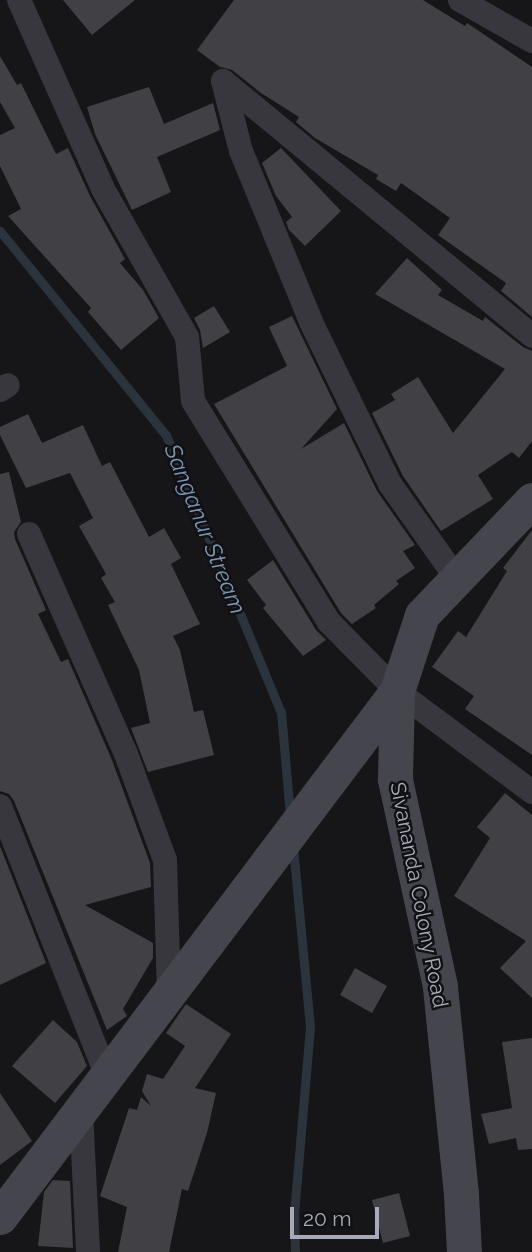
<!DOCTYPE html>
<html>
<head>
<meta charset="utf-8">
<style>
	body { margin:0 }
	#map { position:relative; width:532px; height:1252px; overflow:hidden; background:#161618; font-family:Raleway,sans-serif }
	div>[style] { position:absolute }
	[style*='--x'] { left:calc(var(--x)*1px); top:calc(var(--y)*1px); width:calc(var(--w)*1px); rotate:calc(var(--a)*1deg) }
	.stream>* { height:9px; margin:-4.5px; padding:0 4.5px; transform-origin:4.5px; border-radius:4.5px; background:#2b343d }
	.building>* { inset:0; background:#404045 }
	.street>* { height:24px; margin:-12px; padding:0 12px; transform-origin:12px; border-radius:12px; background:#37373d }
	.secondary>* { height:35px; margin:-17.5px; padding:0 17.5px; transform-origin:17.5px; border-radius:17.5px; background:#45464d }
	span { translate:-50% -50%; white-space:nowrap; text-align:center; line-height:1.15; -webkit-text-stroke:5px #111113; paint-order:stroke }
	.street-label { font-size:21px; color:#a7abb9 }
	.water-label { font-size:23px; color:#7c97b6; font-style:italic }
	.scale { position:absolute; left:290px; top:1207px; width:89px; height:32px; box-sizing:border-box; border:4px solid #a7abb9; border-top:0; padding-left:9px; font-size:21px; line-height:24px; white-space:nowrap; color:#a7abb9; -webkit-text-stroke:5px #111113; paint-order:stroke }
</style>
</head>
<body>
<div id="map">
	<div class="stream">
		<i style="--x:0;--y:231;--w:263;--a:50.9"></i>
		<i style="--x:166;--y:435;--w:300;--a:67.5"></i>
		<i style="--x:281;--y:712;--w:103;--a:85"></i>
		<i style="--x:293;--y:847;--w:181;--a:84.6"></i>
		<i style="--x:310;--y:1027;--w:186;--a:94.9"></i>
		<i style="--x:294;--y:1212;--w:40;--a:88.6"></i>
	</div>
	<div class="building">
		<i style="clip-path:polygon(63px 0,135px 0,92px 35px)"></i>
		<i style="clip-path:polygon(234px 0,423px 0,465px 26px,467px 23px,532px 67px,532px 317px,501px 291px,506px 283px,438px 235px,450px 218px,401px 183px,396px 191px,376px 179px,378px 175px,315px 138px,296px 122px,299px 117px,261px 93px,232px 70px,220px 67px,197px 50px)"></i>
		<i style="clip-path:polygon(0 56px,17px 85px,21px 83px,56px 154px,68px 148px,90px 196px,125px 259px,120px 263px,143px 290px,159px 318px,121px 350px,88px 312px,91px 308px,8px 216px,21px 209px,0 166px,0 135px,15px 128px,0 102px)"></i>
		<i style="clip-path:polygon(149px 87px,164px 124px,213px 103px,220px 130px,157px 157px,171px 192px,132px 210px,95px 134px,87px 107px)"></i>
		<i style="clip-path:polygon(281px 148px,341px 211px,305px 246px,289px 230px,286px 222px,292px 217px,276px 196px,262px 163px)"></i>
		<i style="clip-path:polygon(407px 258px,442px 290px,438px 295px,483px 321px,485px 317px,523px 347px,532px 351px,532px 441px,519px 458px,512px 452px,478px 475px,493px 499px,441px 531px,403px 476px,372px 413px,395px 400px,391px 394px,418px 377px,453px 433px,505px 369px,375px 294px)"></i>
		<i style="clip-path:polygon(214px 306px,230px 332px,203px 348px,200px 330px,194px 318px)"></i>
		<i style="clip-path:polygon(292px 316px,337px 409px,301px 449px,344px 423px,377px 491px,415px 545px,403px 551px,415px 568px,396px 581px,399px 584px,374px 605px,376px 608px,352px 624px,341px 613px,214px 404px,287px 366px,269px 327px)"></i>
		<i style="clip-path:polygon(28px 414px,42px 443px,83px 425px,102px 466px,110px 462px,149px 537px,164px 528px,181px 558px,171px 564px,200px 624px,173px 636px,180px 650px,194px 712px,203px 710px,214px 755px,148px 772px,131px 728px,150px 723px,139px 670px,108px 605px,115px 602px,101px 578px,106px 574px,79px 526px,93px 518px,70px 473px,26px 488px,0 435px,0 427px)"></i>
		<i style="clip-path:polygon(9px 472px,21px 522px,14px 532px,15px 539px,46px 610px,38px 614px,61px 662px,68px 659px,112px 760px,150px 863px,151px 887px,85px 905px,153px 943px,153px 958px,123px 1009px,127px 1016px,107px 1030px,14px 801px,9px 794px,0 791px,0 474px)"></i>
		<i style="clip-path:polygon(532px 530px,532px 755px,465px 709px,474px 696px,432px 667px,458px 631px,466px 637px,507px 571px,503px 568px)"></i>
		<i style="clip-path:polygon(273px 560px,316px 630px,326px 640px,303px 656px,263px 608px,266px 605px,247px 580px)"></i>
		<i style="clip-path:polygon(505px 793px,532px 815px,532px 998px,500px 968px,526px 941px,454px 896px,490px 838px,477px 827px)"></i>
		<i style="clip-path:polygon(0 846px,46px 963px,0 985px)"></i>
		<i style="clip-path:polygon(355px 968px,387px 986px,372px 1013px,340px 995px)"></i>
		<i style="clip-path:polygon(186px 1004px,231px 1034px,195px 1088px,216px 1093px,207px 1133px,188px 1191px,182px 1189px,169px 1252px,118px 1252px,127px 1207px,100px 1196px,129px 1108px,137px 1110px,141px 1097px,151px 1106px,142px 1091px,147px 1074px,163px 1079px,185px 1046px,166px 1033px)"></i>
		<i style="clip-path:polygon(53px 1020px,77px 1042px,87px 1066px,55px 1103px,12px 1066px)"></i>
		<i style="clip-path:polygon(532px 1038px,532px 1149px,518px 1150px,516px 1138px,489px 1144px,481px 1114px,512px 1108px,502px 1042px)"></i>
		<i style="clip-path:polygon(0 1093px,32px 1141px,0 1165px)"></i>
		<i style="clip-path:polygon(53px 1180px,70px 1181px,73px 1248px,38px 1246px,44px 1192px)"></i>
		<i style="clip-path:polygon(399px 1193px,410px 1236px,383px 1243px,372px 1200px)"></i>
	</div>
	<div class="street">
		<i style="--x:19;--y:0;--w:207;--a:66"></i>
		<i style="--x:103;--y:189;--w:170;--a:60.4"></i>
		<i style="--x:187;--y:337;--w:64;--a:84.6"></i>
		<i style="--x:193;--y:401;--w:259;--a:58.4"></i>
		<i style="--x:329;--y:622;--w:97;--a:45.4"></i>
		<i style="--x:397;--y:691;--w:169;--a:36.8"></i>
		<i style="--x:460;--y:0;--w:83;--a:29.7"></i>
		<i style="--x:223;--y:81;--w:72;--a:75.6"></i>
		<i style="--x:241;--y:151;--w:185;--a:67.7"></i>
		<i style="--x:311;--y:322;--w:180;--a:64"></i>
		<i style="--x:390;--y:484;--w:116;--a:54.8"></i>
		<i style="--x:223;--y:81;--w:401;--a:39.5"></i>
		<i style="--x:0;--y:390;--w:9;--a:-32"></i>
		<i style="--x:29;--y:534;--w:240;--a:66.2"></i>
		<i style="--x:126;--y:754;--w:113;--a:69.8"></i>
		<i style="--x:165;--y:860;--w:133;--a:88.3"></i>
		<i style="--x:0;--y:806;--w:290;--a:68.4"></i>
		<i style="--x:81;--y:1112;--w:140;--a:87.1"></i>
	</div>
	<div class="secondary">
		<i style="--x:0;--y:1217;--w:659;--a:-52.96"></i>
		<i style="--x:464;--y:1252;--w:58;--a:-93"></i>
		<i style="--x:461;--y:1194;--w:209;--a:-95.8"></i>
		<i style="--x:440;--y:986;--w:212;--a:-102.3"></i>
		<i style="--x:395;--y:779;--w:88;--a:-88.7"></i>
		<i style="--x:397;--y:691;--w:80;--a:-71.8"></i>
		<i style="--x:422;--y:615;--w:159;--a:-46.3"></i>
	</div>
	<div class="street-label">
		<span style="left:419px;top:895px;rotate:79deg">Sivananda Colony Road</span>
	</div>
	<div class="water-label">
		<span style="left:205px;top:529px;rotate:68deg">Sanganur Stream</span>
	</div>
	<div class="scale">20 m</div>
</div>
</body>
</html>
